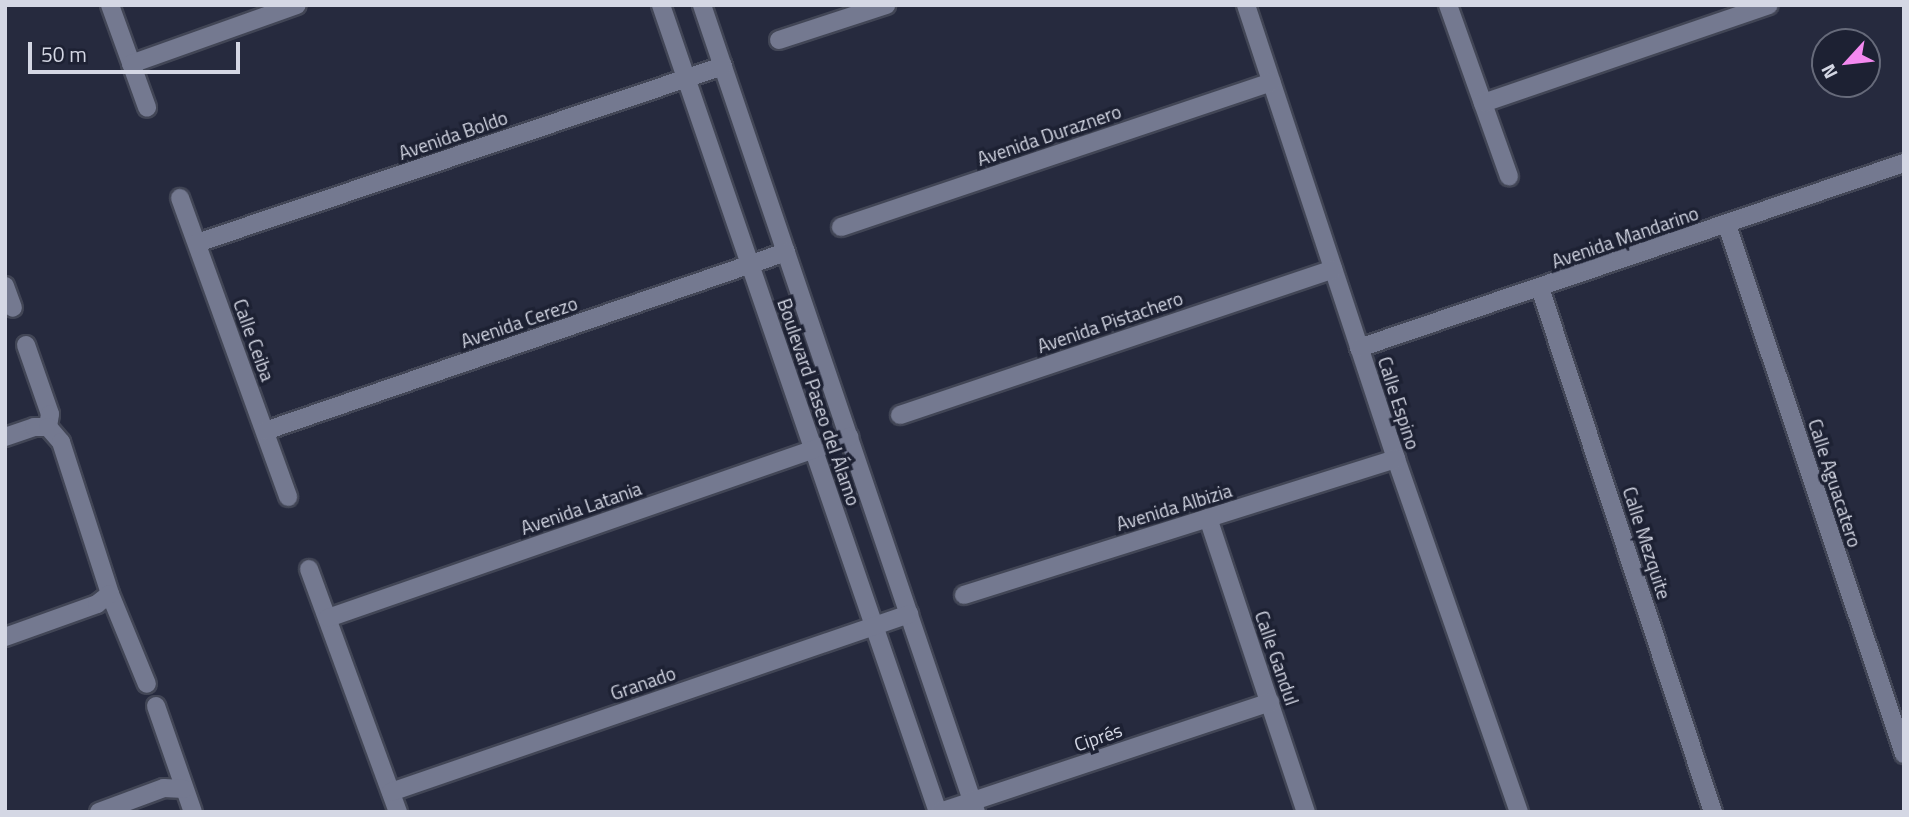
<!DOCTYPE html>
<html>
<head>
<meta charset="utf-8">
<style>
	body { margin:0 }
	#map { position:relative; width:1909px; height:817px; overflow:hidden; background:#262a3e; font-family:"Titillium Web",sans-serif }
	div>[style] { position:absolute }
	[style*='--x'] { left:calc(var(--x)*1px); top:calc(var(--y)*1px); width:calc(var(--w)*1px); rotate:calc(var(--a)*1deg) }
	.roads { filter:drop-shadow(2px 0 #424656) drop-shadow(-2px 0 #424656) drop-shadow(0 2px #424656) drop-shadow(0 -2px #424656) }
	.minor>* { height:18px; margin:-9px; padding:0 9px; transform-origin:9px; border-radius:9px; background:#747990 }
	span { translate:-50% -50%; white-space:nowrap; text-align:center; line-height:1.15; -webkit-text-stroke:7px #1d2133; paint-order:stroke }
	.street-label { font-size:19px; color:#d4d7e4 }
	.frame { position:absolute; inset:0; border:7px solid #d4d7e4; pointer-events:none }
	.north { position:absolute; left:1811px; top:28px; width:70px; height:70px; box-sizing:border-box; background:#1d2133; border:2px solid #666a7a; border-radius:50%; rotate:243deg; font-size:19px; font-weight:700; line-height:28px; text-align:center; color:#d4d7e4 }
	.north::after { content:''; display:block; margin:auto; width:24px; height:32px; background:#f489f0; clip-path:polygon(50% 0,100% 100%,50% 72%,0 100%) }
	.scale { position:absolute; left:28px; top:42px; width:212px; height:32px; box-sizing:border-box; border:4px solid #d4d7e4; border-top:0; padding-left:9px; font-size:21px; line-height:24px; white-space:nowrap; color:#d4d7e4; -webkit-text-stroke:5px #1d2133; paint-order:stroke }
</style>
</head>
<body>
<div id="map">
	<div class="roads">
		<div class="minor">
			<i style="--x:110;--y:5;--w:109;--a:70.1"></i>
			<i style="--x:661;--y:5;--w:853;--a:71.06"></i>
			<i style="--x:702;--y:5;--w:852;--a:71.25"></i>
			<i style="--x:1246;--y:5;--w:478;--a:71.7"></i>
			<i style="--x:1396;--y:459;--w:374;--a:70.8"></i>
			<i style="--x:1448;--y:5;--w:182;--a:70.4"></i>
			<i style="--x:779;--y:40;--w:113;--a:-18.1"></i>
			<i style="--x:131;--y:64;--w:176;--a:-19.6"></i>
			<i style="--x:1483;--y:103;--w:302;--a:-18.9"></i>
			<i style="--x:180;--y:198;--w:318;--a:70.1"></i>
			<i style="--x:1727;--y:225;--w:558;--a:71.5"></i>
			<i style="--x:841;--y:227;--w:454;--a:-18.6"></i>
			<i style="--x:197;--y:243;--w:555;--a:-18.6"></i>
			<i style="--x:5;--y:286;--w:23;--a:70"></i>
			<i style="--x:1540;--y:288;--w:552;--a:71.73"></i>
			<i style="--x:26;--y:345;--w:73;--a:70.8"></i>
			<i style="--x:50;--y:414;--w:13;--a:99"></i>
			<i style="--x:1359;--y:348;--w:576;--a:-18.75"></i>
			<i style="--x:900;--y:415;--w:457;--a:-18.6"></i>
			<i style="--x:265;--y:431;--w:551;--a:-18.96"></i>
			<i style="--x:5;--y:437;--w:31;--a:-19"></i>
			<i style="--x:34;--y:427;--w:14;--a:0"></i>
			<i style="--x:48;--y:427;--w:20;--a:49"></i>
			<i style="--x:61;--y:442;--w:160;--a:72.1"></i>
			<i style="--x:110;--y:594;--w:97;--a:67.7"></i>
			<i style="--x:1208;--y:518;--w:310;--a:71.6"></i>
			<i style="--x:309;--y:569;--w:259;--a:69.9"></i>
			<i style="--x:964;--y:595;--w:453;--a:-17.5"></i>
			<i style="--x:328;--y:618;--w:552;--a:-19.16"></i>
			<i style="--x:5;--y:637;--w:98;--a:-19.7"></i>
			<i style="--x:97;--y:604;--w:16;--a:-38"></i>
			<i style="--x:156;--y:706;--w:112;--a:70.8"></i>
			<i style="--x:391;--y:792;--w:548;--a:-18.96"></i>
			<i style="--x:99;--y:812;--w:69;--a:-20.3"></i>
			<i style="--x:164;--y:788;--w:20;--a:3"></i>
			<i style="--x:940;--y:812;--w:348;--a:-18.4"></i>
		</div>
	</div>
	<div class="street-label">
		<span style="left:453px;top:135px;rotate:-19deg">Avenida Boldo</span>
		<span style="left:1049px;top:135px;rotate:-19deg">Avenida Duraznero</span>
		<span style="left:1625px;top:237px;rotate:-19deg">Avenida Mandarino</span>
		<span style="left:519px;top:322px;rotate:-19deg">Avenida Cerezo</span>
		<span style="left:1110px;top:322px;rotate:-19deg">Avenida Pistachero</span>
		<span style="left:254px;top:340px;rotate:70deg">Calle Ceiba</span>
		<span style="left:819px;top:402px;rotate:71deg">Boulevard Paseo del Álamo</span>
		<span style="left:1399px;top:403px;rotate:72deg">Calle Espino</span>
		<span style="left:1835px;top:483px;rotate:72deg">Calle Aguacatero</span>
		<span style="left:1174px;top:507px;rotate:-17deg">Avenida Albizia</span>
		<span style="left:581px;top:508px;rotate:-19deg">Avenida Latania</span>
		<span style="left:1647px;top:543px;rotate:72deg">Calle Mezquite</span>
		<span style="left:1277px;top:658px;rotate:71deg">Calle Gandul</span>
		<span style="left:643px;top:683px;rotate:-19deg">Granado</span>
		<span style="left:1098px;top:737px;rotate:-19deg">Ciprés</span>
	</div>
	<div class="frame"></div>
	<div class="north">N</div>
	<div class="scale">50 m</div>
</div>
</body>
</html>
